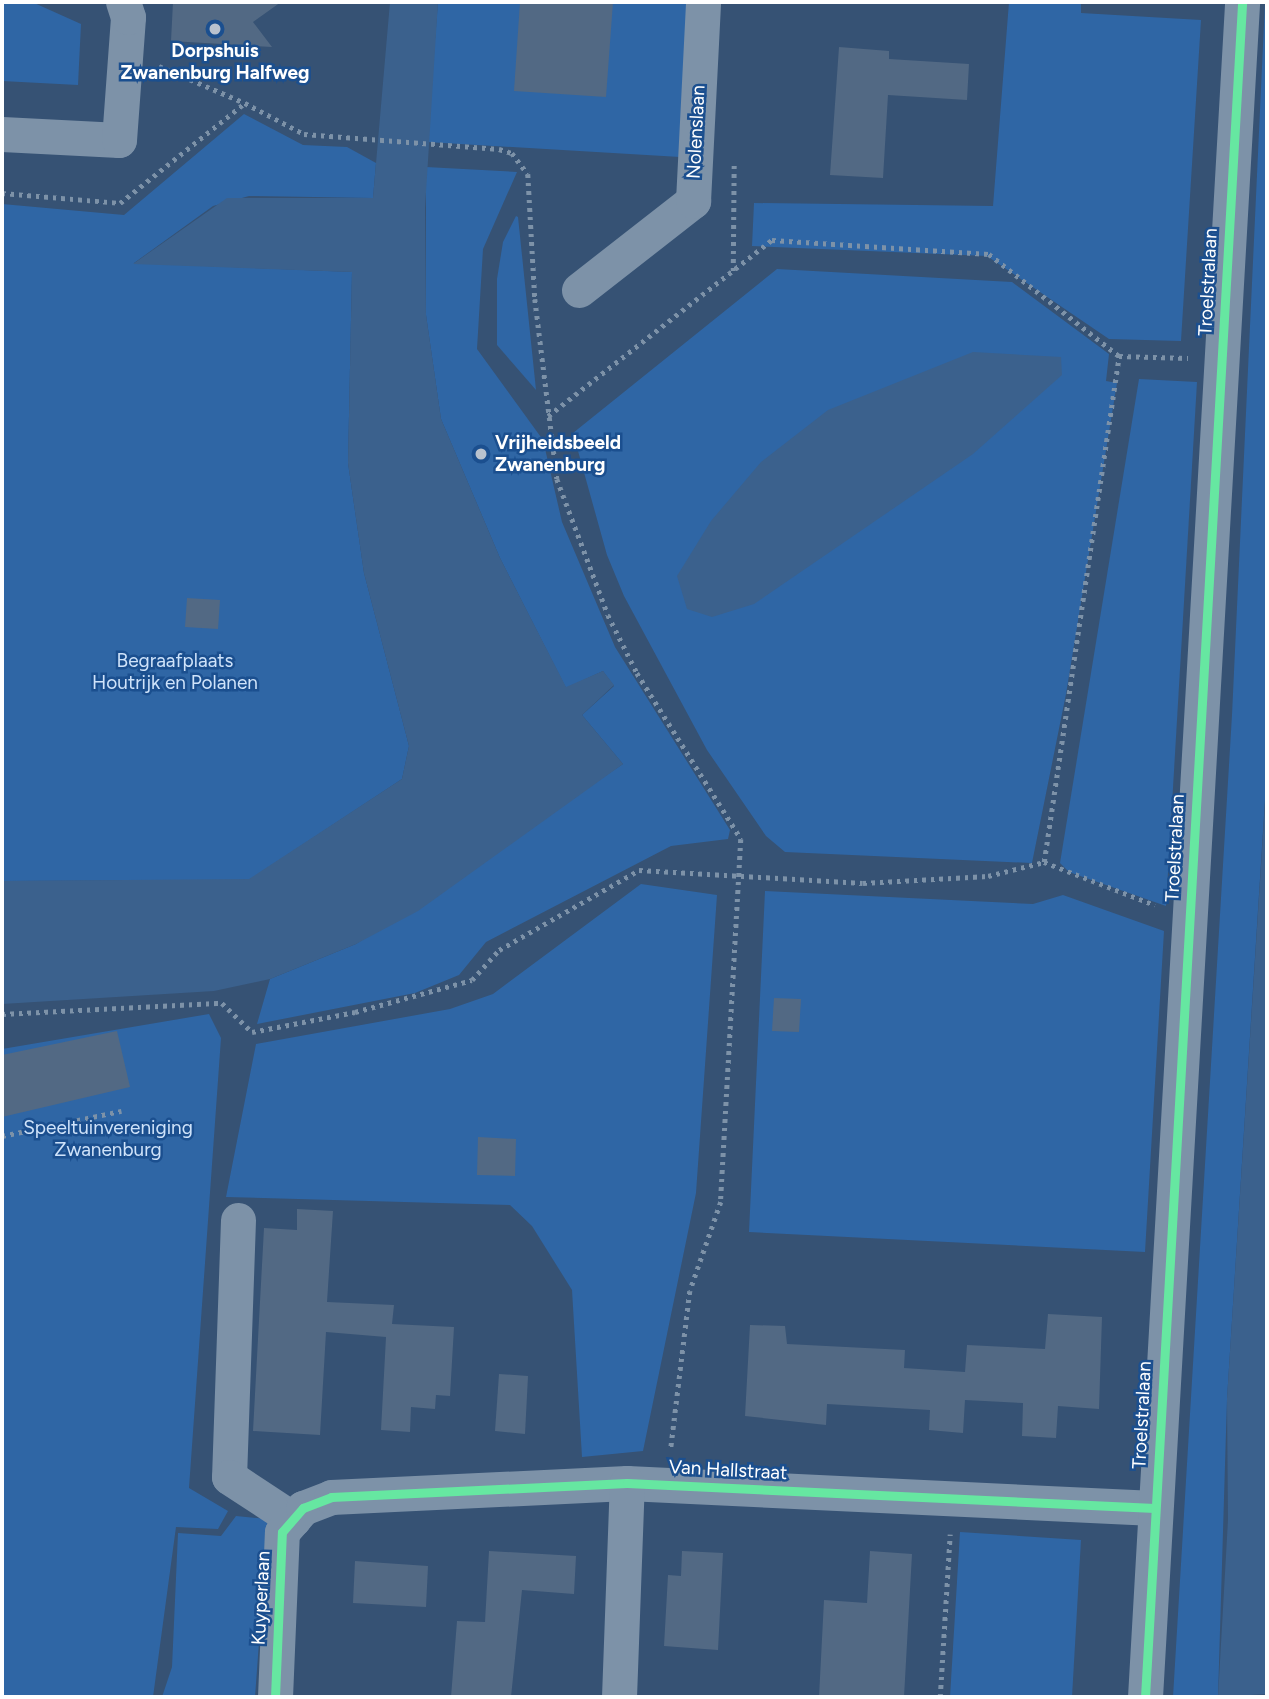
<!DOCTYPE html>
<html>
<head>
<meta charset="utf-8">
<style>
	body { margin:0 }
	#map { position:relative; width:1269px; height:1699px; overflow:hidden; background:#365274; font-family:Figtree,sans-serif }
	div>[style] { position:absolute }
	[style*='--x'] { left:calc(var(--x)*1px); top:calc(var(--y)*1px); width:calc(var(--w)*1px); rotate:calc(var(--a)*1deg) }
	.green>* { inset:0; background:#2f66a5 }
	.water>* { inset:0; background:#3b618d }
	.building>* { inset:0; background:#526984 }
	.path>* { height:4.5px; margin-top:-2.25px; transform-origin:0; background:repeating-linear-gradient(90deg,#7d92a8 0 3.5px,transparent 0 8.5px) }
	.minor>* { height:35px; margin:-17.5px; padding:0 17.5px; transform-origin:17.5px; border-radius:17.5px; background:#7d92a8 }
	.cycleway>* { height:9px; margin:-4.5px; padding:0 4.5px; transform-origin:4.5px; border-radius:4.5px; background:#66e7a1 }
	.dots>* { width:19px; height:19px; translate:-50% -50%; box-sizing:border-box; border:4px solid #1b4f8f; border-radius:50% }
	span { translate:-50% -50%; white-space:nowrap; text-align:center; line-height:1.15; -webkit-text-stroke:5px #1b4f8f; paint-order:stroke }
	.poi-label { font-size:19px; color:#fff; font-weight:700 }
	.left { translate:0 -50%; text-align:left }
	.street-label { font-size:19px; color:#fff }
	.park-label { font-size:19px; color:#cfe3fa }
	.frame { position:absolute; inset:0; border:4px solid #fff; pointer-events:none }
</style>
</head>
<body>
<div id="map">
	<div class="green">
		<i style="clip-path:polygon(2px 2px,32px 2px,81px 24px,78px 85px,2px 81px)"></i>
		<i style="clip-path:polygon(438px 2px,692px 2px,680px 157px,427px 142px)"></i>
		<i style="clip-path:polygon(1009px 2px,1081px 2px,1081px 13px,1201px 20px,1181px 341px,1109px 339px,987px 256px,752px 246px,754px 203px,993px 206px)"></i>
		<i style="clip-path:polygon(1265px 2px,1267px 768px,1227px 1399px,1218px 1697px,1173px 1697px,1232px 715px)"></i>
		<i style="clip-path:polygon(244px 114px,303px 145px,347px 147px,376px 163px,373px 198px,249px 196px,213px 206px,134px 263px,352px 272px,348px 463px,364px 573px,409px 746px,402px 779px,249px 880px,2px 881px,2px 204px,124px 215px)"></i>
		<i style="clip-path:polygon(426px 167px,517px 172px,483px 249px,477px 349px,543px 440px,562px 522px,615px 647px,730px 830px,728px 839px,671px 846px,486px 942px,459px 975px,415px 993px,257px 1024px,270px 979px,356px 944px,623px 764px,582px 715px,614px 686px,603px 671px,566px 688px,500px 558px,441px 419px,426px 315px)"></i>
		<i style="clip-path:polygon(516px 216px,518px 217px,536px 390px,497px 345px,497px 279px,503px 242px)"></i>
		<i style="clip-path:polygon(777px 269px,1012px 282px,1109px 354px,1106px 381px,1117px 383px,1066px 694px,1032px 863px,785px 852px,766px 836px,707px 750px,624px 596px,607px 555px,573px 433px)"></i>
		<i style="clip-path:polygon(1139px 379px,1197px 382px,1166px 906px,1069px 872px,1060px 863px)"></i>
		<i style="clip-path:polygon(641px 884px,717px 895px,696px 1193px,643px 1451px,582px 1457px,572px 1290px,532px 1226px,510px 1205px,226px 1197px,256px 1044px,450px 1009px,493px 994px)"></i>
		<i style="clip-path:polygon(765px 891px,1033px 904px,1063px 895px,1164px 931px,1145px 1252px,749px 1232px)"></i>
		<i style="clip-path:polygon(209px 1014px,221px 1038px,189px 1488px,228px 1511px,218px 1529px,176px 1527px,153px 1697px,2px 1697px,2px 1049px)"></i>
		<i style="clip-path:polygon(236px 1516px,268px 1519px,255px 1697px,162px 1697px,172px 1667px,178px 1533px,221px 1536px)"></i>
		<i style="clip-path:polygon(960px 1532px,1081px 1540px,1072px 1697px,950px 1697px)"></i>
	</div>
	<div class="water">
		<i style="clip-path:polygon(390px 2px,438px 2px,425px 208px,426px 315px,441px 419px,500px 558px,566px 687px,603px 671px,614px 685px,582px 715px,623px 764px,418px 911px,356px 944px,270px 979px,214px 991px,2px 1004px,2px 881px,249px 879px,402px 779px,409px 746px,364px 573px,348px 463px,352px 272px,133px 264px,227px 198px,373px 198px)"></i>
		<i style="clip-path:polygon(973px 352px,1061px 357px,1062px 375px,973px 454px,754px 604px,712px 617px,687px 609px,677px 576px,711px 521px,761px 462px,828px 410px)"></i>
		<i style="clip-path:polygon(1267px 772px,1267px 1694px,1218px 1697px,1228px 1520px,1227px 1399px)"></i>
	</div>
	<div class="building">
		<i style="clip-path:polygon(173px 2px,281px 2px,253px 22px,272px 47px,171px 41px)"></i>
		<i style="clip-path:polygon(520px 2px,613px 2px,606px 97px,514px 91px)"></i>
		<i style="clip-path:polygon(839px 47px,889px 51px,889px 59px,969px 64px,967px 100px,888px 95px,883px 178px,830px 175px)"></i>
		<i style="clip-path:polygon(187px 598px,220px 600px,218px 629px,185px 627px)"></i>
		<i style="clip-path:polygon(774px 998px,801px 999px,799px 1032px,772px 1031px)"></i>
		<i style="clip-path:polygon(117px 1031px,130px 1087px,2px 1117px,2px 1055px)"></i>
		<i style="clip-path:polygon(478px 1137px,516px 1139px,515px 1176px,477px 1175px)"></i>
		<i style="clip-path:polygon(297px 1209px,333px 1211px,327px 1302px,394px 1305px,392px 1324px,454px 1327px,450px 1396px,436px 1395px,435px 1409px,411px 1407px,410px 1432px,381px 1430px,386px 1337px,326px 1332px,320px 1435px,253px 1431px,264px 1228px,297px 1230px)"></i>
		<i style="clip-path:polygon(1048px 1314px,1102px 1317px,1099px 1409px,1058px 1406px,1056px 1438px,1022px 1436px,1023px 1403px,965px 1400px,963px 1433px,929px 1430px,930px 1410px,827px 1404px,826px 1425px,745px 1416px,750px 1325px,785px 1326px,787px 1344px,905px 1350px,904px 1368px,965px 1372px,967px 1345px,1045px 1349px)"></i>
		<i style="clip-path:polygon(499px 1374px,528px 1376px,525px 1434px,495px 1431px)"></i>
		<i style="clip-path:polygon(489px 1551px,576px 1556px,574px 1594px,522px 1590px,511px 1697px,451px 1697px,457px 1621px,485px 1622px)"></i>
		<i style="clip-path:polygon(682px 1551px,723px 1553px,718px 1650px,664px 1646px,668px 1575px,681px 1576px)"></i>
		<i style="clip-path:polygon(870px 1551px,912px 1554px,904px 1697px,819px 1697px,824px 1600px,867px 1603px)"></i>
		<i style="clip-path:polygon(355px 1561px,428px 1566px,426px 1607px,353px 1603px)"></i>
	</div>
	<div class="path">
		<i style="--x:159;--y:66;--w:94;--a:23.3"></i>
		<i style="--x:2;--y:193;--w:118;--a:4.8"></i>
		<i style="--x:120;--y:203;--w:160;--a:-38.7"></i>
		<i style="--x:245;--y:103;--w:67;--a:27.7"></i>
		<i style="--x:304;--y:134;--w:196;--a:4.4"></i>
		<i style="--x:499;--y:149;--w:14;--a:17"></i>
		<i style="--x:512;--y:153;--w:26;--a:53"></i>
		<i style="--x:528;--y:174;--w:125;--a:86.8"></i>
		<i style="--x:535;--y:299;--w:181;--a:83"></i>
		<i style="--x:557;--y:479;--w:145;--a:69.4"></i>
		<i style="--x:608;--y:615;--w:65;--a:63.4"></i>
		<i style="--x:637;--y:673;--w:196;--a:57.9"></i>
		<i style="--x:741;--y:839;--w:364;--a:93.2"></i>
		<i style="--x:721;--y:1202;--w:94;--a:109.2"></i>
		<i style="--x:690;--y:1291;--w:159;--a:96.9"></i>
		<i style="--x:733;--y:271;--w:106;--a:-89.5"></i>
		<i style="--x:548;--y:416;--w:285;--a:-38.2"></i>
		<i style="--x:772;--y:240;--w:217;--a:3.7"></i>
		<i style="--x:989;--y:254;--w:165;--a:38.1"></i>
		<i style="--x:1044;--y:862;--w:512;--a:-81.57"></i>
		<i style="--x:1119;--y:356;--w:69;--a:1.7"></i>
		<i style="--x:2;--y:1014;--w:220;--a:-2.9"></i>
		<i style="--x:222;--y:1003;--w:42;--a:44"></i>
		<i style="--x:252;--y:1032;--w:105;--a:-11"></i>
		<i style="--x:355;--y:1012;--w:121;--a:-15.3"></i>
		<i style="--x:472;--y:980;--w:40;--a:-48"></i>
		<i style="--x:499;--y:950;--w:161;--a:-29.7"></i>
		<i style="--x:639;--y:870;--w:224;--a:3.3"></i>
		<i style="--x:863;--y:883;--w:125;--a:-3.2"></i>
		<i style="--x:988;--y:876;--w:58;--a:-14"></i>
		<i style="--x:1044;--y:862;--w:119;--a:21.2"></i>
		<i style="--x:2;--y:1136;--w:122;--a:-11.9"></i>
		<i style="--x:940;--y:1697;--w:163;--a:-86.5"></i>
	</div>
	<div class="minor">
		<i style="--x:2;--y:134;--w:117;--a:2.9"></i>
		<i style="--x:119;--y:140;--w:123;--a:-85.8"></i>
		<i style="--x:128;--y:17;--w:16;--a:-108"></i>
		<i style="--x:579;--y:290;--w:145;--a:-38"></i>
		<i style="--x:693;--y:201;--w:199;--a:-87.1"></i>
		<i style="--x:238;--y:1220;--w:257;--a:92"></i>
		<i style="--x:229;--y:1477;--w:77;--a:33.3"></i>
		<i style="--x:275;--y:1697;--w:165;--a:-87.6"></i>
		<i style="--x:282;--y:1532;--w:32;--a:-49"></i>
		<i style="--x:303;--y:1508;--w:30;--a:-21"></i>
		<i style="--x:331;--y:1497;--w:296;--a:-2.7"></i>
		<i style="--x:627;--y:1483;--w:528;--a:2.72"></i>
		<i style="--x:619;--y:1697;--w:214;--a:-87.9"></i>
		<i style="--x:1145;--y:1697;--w:1698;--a:-86.72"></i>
	</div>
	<div class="cycleway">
		<i style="--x:275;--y:1697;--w:165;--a:-87.6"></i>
		<i style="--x:282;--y:1532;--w:32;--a:-49"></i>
		<i style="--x:303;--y:1508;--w:30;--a:-21"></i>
		<i style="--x:331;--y:1497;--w:296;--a:-2.7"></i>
		<i style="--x:627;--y:1483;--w:528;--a:2.72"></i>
		<i style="--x:1145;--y:1697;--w:1698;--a:-86.72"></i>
	</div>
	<div class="dots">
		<i style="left:215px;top:29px;background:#b9c2ce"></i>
		<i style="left:481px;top:454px;background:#b9c2ce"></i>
	</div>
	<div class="poi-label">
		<span style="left:215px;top:62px">Dorpshuis<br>Zwanenburg Halfweg</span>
		<span class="left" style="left:495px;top:454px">Vrijheidsbeeld<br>Zwanenburg</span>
	</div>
	<div class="street-label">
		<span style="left:696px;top:132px;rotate:-87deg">Nolenslaan</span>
		<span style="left:1208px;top:282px;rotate:-87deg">Troelstralaan</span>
		<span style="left:1175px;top:848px;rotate:-87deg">Troelstralaan</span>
		<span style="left:1142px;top:1415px;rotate:-87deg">Troelstralaan</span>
		<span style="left:728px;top:1470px;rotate:3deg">Van Hallstraat</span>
		<span style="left:261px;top:1598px;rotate:-87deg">Kuyperlaan</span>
	</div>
	<div class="park-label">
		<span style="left:175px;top:672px">Begraafplaats<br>Houtrijk en Polanen</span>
		<span style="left:108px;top:1139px">Speeltuinvereniging<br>Zwanenburg</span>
	</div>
	<div class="frame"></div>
</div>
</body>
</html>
